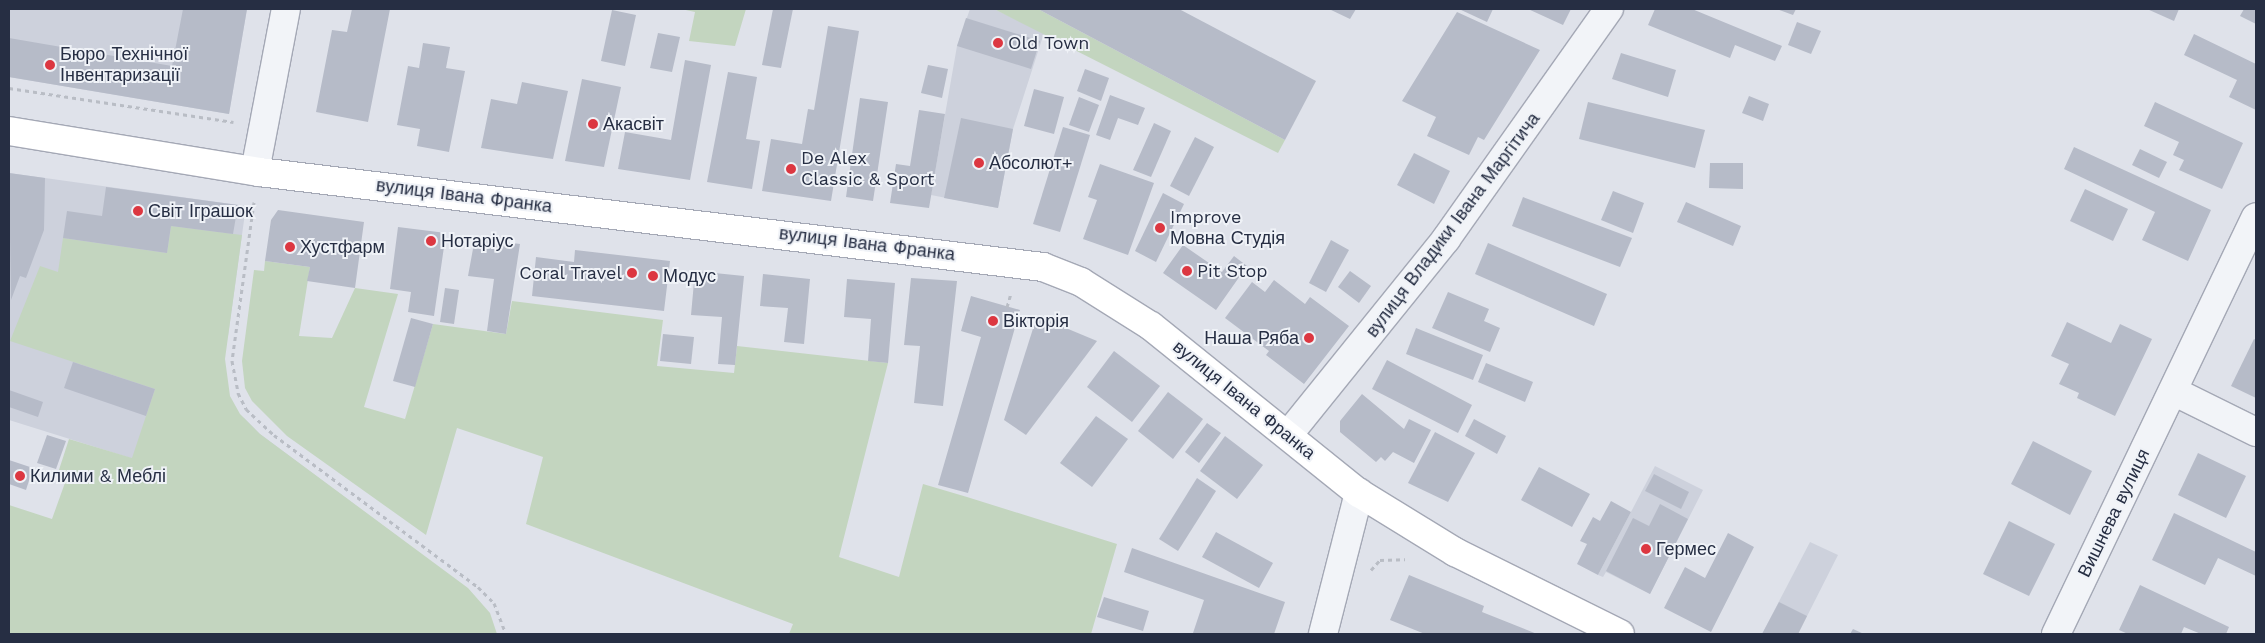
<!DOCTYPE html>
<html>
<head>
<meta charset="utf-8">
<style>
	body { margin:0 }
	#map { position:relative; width:2265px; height:643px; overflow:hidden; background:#dfe2ea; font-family:"Work Sans",sans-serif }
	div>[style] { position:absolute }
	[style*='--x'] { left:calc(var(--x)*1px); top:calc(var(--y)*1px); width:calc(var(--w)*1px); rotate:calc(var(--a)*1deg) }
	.built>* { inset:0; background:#cdd1dc }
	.green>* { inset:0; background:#c3d5bf }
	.building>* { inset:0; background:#b6bbc8 }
	.path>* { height:3px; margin-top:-1.5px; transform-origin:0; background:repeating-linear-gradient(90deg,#b9bdc5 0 4px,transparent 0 8px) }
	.roads { filter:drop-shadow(1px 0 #a4a8b5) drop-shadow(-1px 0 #a4a8b5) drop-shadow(0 1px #a4a8b5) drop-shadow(0 -1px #a4a8b5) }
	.minor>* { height:28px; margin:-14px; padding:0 14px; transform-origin:14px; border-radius:14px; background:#f2f4f8 }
	.primary>* { height:28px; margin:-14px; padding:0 14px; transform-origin:14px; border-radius:14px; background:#fff }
	.dots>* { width:14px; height:14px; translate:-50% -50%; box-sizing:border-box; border:2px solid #eff2f7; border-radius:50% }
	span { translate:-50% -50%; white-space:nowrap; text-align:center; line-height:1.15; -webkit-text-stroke:4px #eff2f7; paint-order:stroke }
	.poi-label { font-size:18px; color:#262e43 }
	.left { translate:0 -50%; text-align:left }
	.right { translate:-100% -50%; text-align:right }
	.street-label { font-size:18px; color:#262e43 }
	.frame { position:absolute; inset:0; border:10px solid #262e43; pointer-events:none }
</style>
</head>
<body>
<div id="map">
	<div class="built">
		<i style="clip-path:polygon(9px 9px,247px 9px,229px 114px,9px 77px)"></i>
		<i style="clip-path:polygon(970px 9px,994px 9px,1044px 33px,1013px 129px,998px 208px,931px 195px,957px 46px)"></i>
		<i style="clip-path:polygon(9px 173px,246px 206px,228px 336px,190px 401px,244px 418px,260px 434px,409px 545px,9px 420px)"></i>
		<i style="clip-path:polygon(1655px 466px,1703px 490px,1650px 594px,1606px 572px,1603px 577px,1598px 575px)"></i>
		<i style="clip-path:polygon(1810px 542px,1838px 555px,1798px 634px,1762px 634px)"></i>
	</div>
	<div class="green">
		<i style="clip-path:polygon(681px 9px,746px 9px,735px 46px,689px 41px,695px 12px)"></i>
		<i style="clip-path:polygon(994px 9px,1038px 9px,1285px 140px,1278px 153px)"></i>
		<i style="clip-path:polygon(171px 226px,242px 235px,225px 359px,230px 396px,240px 414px,260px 434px,468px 588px,490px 613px,497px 634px,9px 634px,9px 505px,52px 519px,66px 480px,57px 476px,69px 439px,132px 458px,155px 389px,10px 341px,40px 266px,58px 272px,63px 238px,167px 253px)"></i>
		<i style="clip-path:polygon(265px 261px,310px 267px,299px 336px,332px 338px,355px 288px,398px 294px,364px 407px,405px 419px,433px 324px,506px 334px,512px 301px,663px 320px,657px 366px,734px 373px,737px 346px,888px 363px,839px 557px,899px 577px,923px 484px,967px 497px,1117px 544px,1091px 634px,789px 634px,793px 624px,526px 524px,543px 457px,457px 428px,426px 535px,287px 436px,252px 401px,245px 388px,242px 361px,254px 270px,264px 271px)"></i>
	</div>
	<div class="building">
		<i style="clip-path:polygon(183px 9px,247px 9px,229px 114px,9px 77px,9px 38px,172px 66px)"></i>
		<i style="clip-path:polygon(352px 9px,390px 9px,368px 122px,316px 112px,332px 30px,347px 32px)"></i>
		<i style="clip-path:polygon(773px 9px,793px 9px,781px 68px,762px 65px)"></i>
		<i style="clip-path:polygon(1038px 9px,1179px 9px,1316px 81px,1285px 140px)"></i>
		<i style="clip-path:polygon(1329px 9px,1356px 9px,1350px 19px)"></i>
		<i style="clip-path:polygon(1459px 9px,1493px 9px,1487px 22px)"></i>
		<i style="clip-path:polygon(1528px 9px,1571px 9px,1563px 25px)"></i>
		<i style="clip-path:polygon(1655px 9px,1692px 9px,1782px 46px,1775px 61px,1735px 45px,1730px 58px,1648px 25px)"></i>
		<i style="clip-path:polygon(1777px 9px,1796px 9px,1793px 15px)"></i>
		<i style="clip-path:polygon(2147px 9px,2179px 9px,2174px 21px)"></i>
		<i style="clip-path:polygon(2244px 9px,2256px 9px,2256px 24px,2240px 16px)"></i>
		<i style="clip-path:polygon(612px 10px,636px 15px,625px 66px,601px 61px)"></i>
		<i style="clip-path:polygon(1457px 12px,1540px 50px,1484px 140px,1478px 137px,1469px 155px,1427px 136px,1436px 117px,1402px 101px)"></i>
		<i style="clip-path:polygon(966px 18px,1040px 41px,1031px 69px,957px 46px)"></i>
		<i style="clip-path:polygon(1797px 22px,1821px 31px,1811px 54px,1788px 45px)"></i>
		<i style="clip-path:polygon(828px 26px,859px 31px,831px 201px,762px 191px,771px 139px,802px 144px,808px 109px,814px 110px)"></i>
		<i style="clip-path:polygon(658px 33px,680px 37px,672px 72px,650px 68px)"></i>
		<i style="clip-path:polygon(2194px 34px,2256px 64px,2256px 110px,2229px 97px,2237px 80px,2184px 55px)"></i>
		<i style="clip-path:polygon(423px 43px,450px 47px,446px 68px,465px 71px,449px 152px,417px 146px,420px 129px,397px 125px,408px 66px,419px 68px)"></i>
		<i style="clip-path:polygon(1621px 53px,1676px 70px,1668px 97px,1612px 79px)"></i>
		<i style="clip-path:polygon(685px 60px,711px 65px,690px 180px,618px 169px,625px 132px,671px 140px)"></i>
		<i style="clip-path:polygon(928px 65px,948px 69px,942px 98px,921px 93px)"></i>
		<i style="clip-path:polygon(1085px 69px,1109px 78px,1101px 101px,1077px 91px)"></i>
		<i style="clip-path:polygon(728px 72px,757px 77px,746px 139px,760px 141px,752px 189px,707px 182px)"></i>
		<i style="clip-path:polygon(582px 79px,621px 87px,604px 167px,565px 161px)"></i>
		<i style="clip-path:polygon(522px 82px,568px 91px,553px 159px,481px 148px,491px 99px,517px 104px)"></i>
		<i style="clip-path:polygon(1034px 89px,1064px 97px,1054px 134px,1024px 126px)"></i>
		<i style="clip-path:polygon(1110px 95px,1145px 108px,1138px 125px,1118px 118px,1110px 140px,1096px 135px)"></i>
		<i style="clip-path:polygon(1749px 96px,1769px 104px,1763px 121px,1742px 113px)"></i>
		<i style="clip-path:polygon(1079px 97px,1099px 105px,1089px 132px,1069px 125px)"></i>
		<i style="clip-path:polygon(860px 98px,888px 102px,873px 201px,846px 197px)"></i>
		<i style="clip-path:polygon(1588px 102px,1705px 130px,1695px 168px,1579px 139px)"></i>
		<i style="clip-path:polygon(2155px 102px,2243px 143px,2222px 189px,2179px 170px,2184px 160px,2173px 155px,2179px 142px,2144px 126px)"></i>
		<i style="clip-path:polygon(919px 110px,945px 114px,929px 208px,890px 203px,896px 164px,910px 166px)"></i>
		<i style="clip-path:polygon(961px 118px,1013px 129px,998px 208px,944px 198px)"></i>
		<i style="clip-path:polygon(1154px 123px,1171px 131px,1151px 177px,1133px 170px)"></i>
		<i style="clip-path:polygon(1063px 127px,1090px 135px,1060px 232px,1033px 224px)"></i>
		<i style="clip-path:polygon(1195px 137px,1214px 147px,1189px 196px,1170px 186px)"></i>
		<i style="clip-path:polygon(2074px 147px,2211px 210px,2188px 261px,2142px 240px,2155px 212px,2064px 169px)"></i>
		<i style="clip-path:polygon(2140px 149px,2167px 162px,2159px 178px,2132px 165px)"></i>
		<i style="clip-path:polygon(1414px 153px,1450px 171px,1434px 204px,1397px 185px)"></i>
		<i style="clip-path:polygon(1710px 163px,1743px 163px,1743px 189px,1709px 188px)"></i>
		<i style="clip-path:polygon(1100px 164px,1154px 183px,1128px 255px,1083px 239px,1097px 200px,1088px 197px)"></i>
		<i style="clip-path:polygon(9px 173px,45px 178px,44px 230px,26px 278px,20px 276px,11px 300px)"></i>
		<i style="clip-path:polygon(106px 187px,238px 205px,233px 234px,171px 226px,167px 253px,63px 238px,67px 211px,102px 216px)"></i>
		<i style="clip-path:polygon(2085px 189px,2128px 209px,2113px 241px,2070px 221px)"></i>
		<i style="clip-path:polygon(1613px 191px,1644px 203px,1633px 233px,1601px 220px)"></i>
		<i style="clip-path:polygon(1163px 193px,1184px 204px,1156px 262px,1135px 251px)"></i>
		<i style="clip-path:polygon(1523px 197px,1632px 238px,1620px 267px,1512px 226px)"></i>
		<i style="clip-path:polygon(1686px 202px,1741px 226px,1733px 246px,1677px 222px)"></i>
		<i style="clip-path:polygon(278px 210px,364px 222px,355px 288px,307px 281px,310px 267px,265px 261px,271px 220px)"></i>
		<i style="clip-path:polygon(398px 227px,446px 233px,434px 316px,408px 312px,411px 292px,390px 289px)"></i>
		<i style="clip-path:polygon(475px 238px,520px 244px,506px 334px,487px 331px,494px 279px,468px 276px)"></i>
		<i style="clip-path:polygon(1331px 240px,1349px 250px,1326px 292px,1309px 283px)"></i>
		<i style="clip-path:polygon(1488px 243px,1607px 294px,1594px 326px,1475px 274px)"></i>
		<i style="clip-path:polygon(1183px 245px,1222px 272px,1234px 256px,1247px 266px,1216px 310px,1163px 273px)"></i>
		<i style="clip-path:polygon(575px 250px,670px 261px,664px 311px,532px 296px,536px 257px,574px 262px)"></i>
		<i style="clip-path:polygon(695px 271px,744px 276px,735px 365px,718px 364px,722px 317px,691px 315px)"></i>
		<i style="clip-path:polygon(1350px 271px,1371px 286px,1359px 303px,1338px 287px)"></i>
		<i style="clip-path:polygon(763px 274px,810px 279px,804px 344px,784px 342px,788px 308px,760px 306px)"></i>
		<i style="clip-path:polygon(911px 278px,957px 281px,943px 406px,914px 403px,920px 346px,904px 345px)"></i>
		<i style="clip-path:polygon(847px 279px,895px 283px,888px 363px,868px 361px,871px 319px,844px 317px)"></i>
		<i style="clip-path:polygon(1274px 280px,1305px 304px,1310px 297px,1349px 326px,1304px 384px,1266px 355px,1269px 351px,1225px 318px,1252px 282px,1265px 292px)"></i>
		<i style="clip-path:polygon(445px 288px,459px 290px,454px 324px,440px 322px)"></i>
		<i style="clip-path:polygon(1448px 292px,1489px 309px,1484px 321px,1500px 328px,1490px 352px,1432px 328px)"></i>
		<i style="clip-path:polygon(971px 296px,1020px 310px,968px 493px,938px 485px,981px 337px,961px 331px)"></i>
		<i style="clip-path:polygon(1037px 316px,1097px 341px,1026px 435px,1004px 420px)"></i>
		<i style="clip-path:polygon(411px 318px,433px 324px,415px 387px,393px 381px)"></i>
		<i style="clip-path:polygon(2067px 322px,2111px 343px,2120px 324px,2152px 339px,2115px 416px,2077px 398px,2079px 393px,2059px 384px,2069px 364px,2051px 356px)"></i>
		<i style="clip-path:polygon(1416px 328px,1483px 355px,1473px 380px,1406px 354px)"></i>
		<i style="clip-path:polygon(663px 334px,694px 337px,691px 364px,660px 361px)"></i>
		<i style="clip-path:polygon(2254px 339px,2256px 340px,2256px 398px,2231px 386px)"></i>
		<i style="clip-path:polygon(1114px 351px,1160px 386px,1132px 422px,1087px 387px)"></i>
		<i style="clip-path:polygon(1387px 360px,1472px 405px,1458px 433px,1372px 389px)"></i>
		<i style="clip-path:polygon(73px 362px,155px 389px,146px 416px,64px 388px)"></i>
		<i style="clip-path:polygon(1486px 363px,1533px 382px,1525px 402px,1478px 382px)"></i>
		<i style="clip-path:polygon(9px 390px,43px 402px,38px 417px,9px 407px)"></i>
		<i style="clip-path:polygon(1168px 392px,1203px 419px,1173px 459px,1138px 431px)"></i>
		<i style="clip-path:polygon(1362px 394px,1404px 429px,1409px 419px,1431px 430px,1414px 463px,1393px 452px,1385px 461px,1381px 457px,1376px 462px,1340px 432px,1340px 421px)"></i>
		<i style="clip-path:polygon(1096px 416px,1128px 439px,1092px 487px,1060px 463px)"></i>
		<i style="clip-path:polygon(1474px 419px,1506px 436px,1497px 454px,1465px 436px)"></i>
		<i style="clip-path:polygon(1207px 423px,1221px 433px,1199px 463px,1185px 452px)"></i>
		<i style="clip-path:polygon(1435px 432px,1475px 453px,1448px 502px,1408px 483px)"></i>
		<i style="clip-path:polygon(47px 435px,66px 441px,56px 469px,37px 463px)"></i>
		<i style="clip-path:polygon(1225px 436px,1263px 465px,1237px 499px,1200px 471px)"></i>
		<i style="clip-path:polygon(2033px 441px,2092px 471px,2070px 515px,2011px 484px)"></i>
		<i style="clip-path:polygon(2198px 453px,2246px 476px,2226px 518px,2178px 495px)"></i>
		<i style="clip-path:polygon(9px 460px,33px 468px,26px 490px,9px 484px)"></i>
		<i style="clip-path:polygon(1539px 467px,1590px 494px,1572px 527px,1521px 500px)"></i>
		<i style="clip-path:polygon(1654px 474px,1689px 492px,1681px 509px,1645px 491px)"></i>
		<i style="clip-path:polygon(1197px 478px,1216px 491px,1178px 551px,1159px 539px)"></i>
		<i style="clip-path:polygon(1611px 501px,1631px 512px,1598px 575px,1577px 564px,1587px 544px,1580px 541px,1593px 517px,1600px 521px)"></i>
		<i style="clip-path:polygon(1660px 504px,1688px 519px,1650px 594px,1606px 571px,1633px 518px,1649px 526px)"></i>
		<i style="clip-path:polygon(2174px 513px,2256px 552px,2256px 576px,2218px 558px,2205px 585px,2152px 560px)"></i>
		<i style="clip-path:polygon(2009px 521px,2055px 544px,2029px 596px,1983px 574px)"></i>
		<i style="clip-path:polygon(1216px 532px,1273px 563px,1259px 588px,1202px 557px)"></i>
		<i style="clip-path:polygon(1728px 533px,1754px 547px,1711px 632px,1664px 608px,1685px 567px,1705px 578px)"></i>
		<i style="clip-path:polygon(1132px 548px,1285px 602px,1274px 634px,1193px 633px,1204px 600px,1124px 572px)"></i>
		<i style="clip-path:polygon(1409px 575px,1484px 606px,1482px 612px,1537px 634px,1425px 634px,1390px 620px)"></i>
		<i style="clip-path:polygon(2140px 585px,2229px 627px,2226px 634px,2201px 634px,2184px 627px,2181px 634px,2128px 634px,2119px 630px)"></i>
		<i style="clip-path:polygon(1104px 597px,1149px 611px,1143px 631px,1097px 617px)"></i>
		<i style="clip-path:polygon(1779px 602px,1807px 616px,1798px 634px,1762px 634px)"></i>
		<i style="clip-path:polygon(1853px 629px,1864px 634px,1850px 634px)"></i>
	</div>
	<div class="path">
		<i style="--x:9;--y:88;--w:227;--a:8.6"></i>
		<i style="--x:254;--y:202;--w:161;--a:97.9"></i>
		<i style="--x:232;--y:361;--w:33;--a:79"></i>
		<i style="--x:238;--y:393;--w:18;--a:63"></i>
		<i style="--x:246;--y:409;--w:38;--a:43"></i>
		<i style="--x:274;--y:435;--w:254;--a:36.7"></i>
		<i style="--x:478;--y:587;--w:23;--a:45"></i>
		<i style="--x:494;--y:603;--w:33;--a:69"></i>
		<i style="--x:1007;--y:307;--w:15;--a:-74"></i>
		<i style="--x:1371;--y:570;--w:13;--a:-48"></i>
		<i style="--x:1380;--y:560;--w:25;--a:-2"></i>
	</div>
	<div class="roads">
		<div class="minor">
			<i style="--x:255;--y:171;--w:165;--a:-79.2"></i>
			<i style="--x:2173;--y:391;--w:93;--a:26.3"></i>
			<i style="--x:1288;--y:435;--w:252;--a:-51.1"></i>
			<i style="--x:1446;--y:239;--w:282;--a:-54.7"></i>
			<i style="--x:1323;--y:634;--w:146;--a:-75.7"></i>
			<i style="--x:2056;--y:634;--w:462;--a:-64.4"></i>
		</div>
		<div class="primary">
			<i style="--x:9;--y:131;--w:253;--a:9.3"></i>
			<i style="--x:259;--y:172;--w:790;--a:6.91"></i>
			<i style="--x:1043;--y:267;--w:41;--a:21.5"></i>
			<i style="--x:1081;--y:282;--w:83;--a:32.2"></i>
			<i style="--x:1151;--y:326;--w:267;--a:38.8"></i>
			<i style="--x:1359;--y:493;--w:113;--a:31.6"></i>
			<i style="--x:1455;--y:552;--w:184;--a:26.4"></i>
		</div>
	</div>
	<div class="dots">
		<i style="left:998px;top:43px;background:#dc3741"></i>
		<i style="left:50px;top:65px;background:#dc3741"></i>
		<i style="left:593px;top:124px;background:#dc3741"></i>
		<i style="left:979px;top:163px;background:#dc3741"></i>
		<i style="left:791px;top:169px;background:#dc3741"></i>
		<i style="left:138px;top:211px;background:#dc3741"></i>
		<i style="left:1160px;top:228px;background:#dc3741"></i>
		<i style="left:431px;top:241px;background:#dc3741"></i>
		<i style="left:290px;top:247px;background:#dc3741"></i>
		<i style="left:1187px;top:271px;background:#dc3741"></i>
		<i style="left:632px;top:273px;background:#dc3741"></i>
		<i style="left:653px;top:276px;background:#dc3741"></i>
		<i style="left:993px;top:321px;background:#dc3741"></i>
		<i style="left:1309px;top:338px;background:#dc3741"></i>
		<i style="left:20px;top:476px;background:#dc3741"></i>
		<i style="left:1646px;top:549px;background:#dc3741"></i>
	</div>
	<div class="poi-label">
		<span class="left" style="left:1008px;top:43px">Old Town</span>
		<span class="left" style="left:60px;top:65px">Бюро Технічної<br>Інвентаризації</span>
		<span class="left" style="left:603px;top:124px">Акасвіт</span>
		<span class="left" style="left:801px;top:169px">De Alex<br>Classic &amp; Sport</span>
		<span class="left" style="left:989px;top:163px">Абсолют+</span>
		<span class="left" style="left:148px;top:211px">Світ Іграшок</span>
		<span class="left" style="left:1170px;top:228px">Improve<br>Мовна Студія</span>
		<span class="left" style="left:441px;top:241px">Нотаріус</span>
		<span class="left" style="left:300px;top:247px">Хустфарм</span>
		<span class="left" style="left:1197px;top:271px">Pit Stop</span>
		<span class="right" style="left:622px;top:273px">Coral Travel</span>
		<span class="left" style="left:663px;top:276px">Модус</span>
		<span class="left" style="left:1003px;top:321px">Вікторія</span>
		<span class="right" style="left:1299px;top:338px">Наша Ряба</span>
		<span class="left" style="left:30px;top:476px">Килими &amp; Меблі</span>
		<span class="left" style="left:1656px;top:549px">Гермес</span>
	</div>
	<div class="street-label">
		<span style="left:464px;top:196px;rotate:7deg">вулиця Івана Франка</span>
		<span style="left:1453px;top:225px;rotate:-53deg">вулиця Владики Івана Маргітича</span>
		<span style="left:867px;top:244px;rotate:7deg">вулиця Івана Франка</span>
		<span style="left:1244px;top:400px;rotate:39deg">вулиця Івана Франка</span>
		<span style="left:2114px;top:513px;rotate:-64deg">Вишнева вулиця</span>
	</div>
	<div class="frame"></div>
</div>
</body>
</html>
